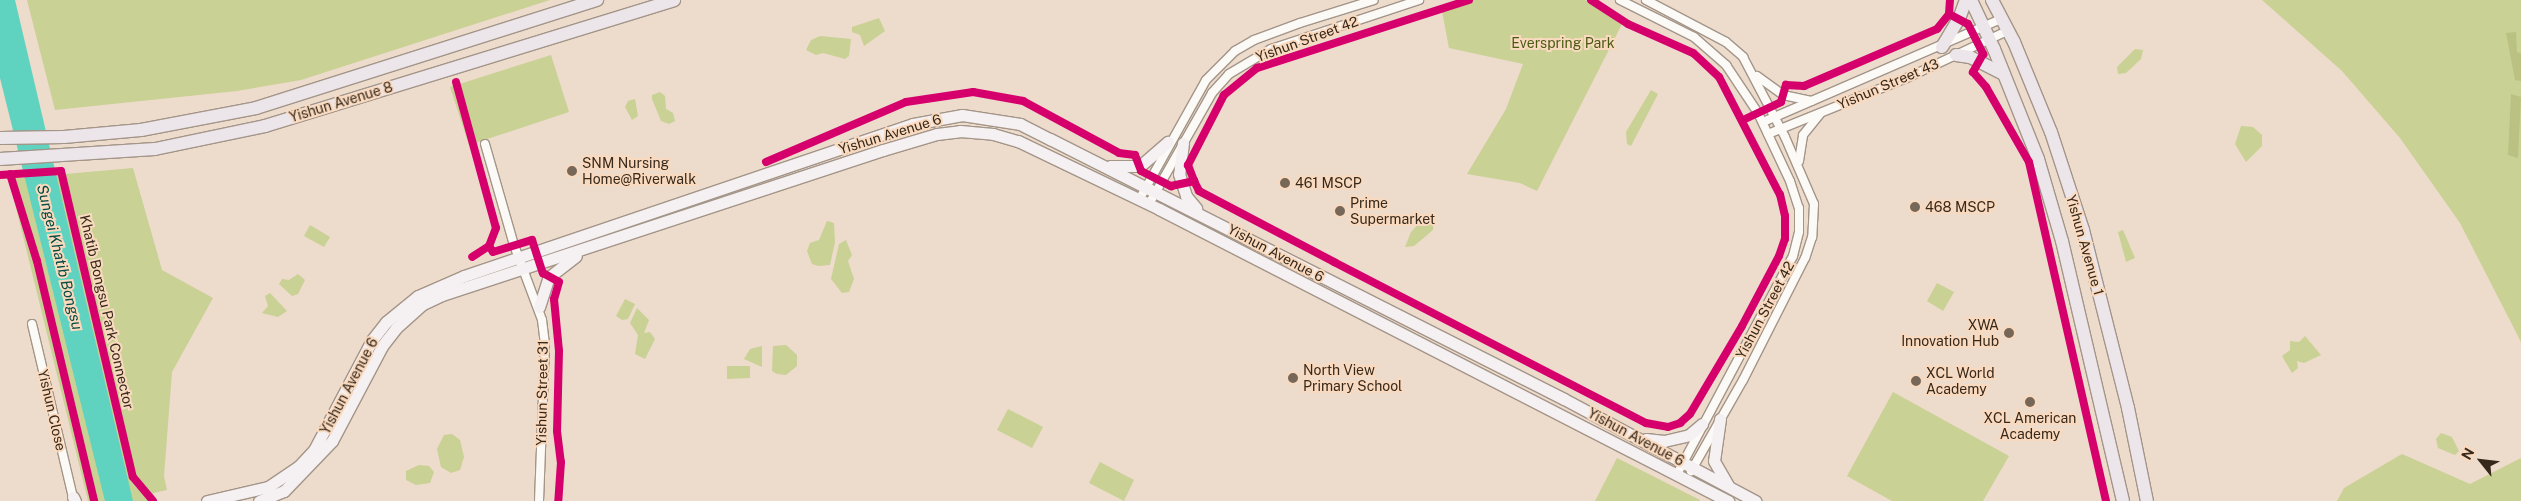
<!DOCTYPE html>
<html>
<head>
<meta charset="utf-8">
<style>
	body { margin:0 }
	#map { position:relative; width:2521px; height:501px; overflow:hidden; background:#eddbcc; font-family:"Public Sans",sans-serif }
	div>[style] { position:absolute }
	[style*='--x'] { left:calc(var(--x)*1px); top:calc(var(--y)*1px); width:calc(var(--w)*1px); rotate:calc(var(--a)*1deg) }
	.green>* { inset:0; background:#c9d194 }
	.forest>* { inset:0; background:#bac182 }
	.water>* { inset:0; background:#5fd3c0 }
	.roads { filter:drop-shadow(1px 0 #a39588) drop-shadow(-1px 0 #a39588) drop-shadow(0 1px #a39588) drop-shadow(0 -1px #a39588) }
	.minor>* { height:8px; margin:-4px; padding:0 4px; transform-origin:4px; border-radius:4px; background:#fcfaf7 }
	.secondary>* { height:11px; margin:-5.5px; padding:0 5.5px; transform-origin:5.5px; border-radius:5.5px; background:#f5f0f1 }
	.primary>* { height:12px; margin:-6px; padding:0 6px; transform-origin:6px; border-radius:6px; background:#ece6eb }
	.cycleway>* { height:8px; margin:-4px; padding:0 4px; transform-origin:4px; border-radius:4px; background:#d6006c }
	.dots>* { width:14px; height:14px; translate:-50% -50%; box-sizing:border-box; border:2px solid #fadabf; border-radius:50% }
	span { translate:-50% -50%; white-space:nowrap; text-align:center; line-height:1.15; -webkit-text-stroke:4px #fadabf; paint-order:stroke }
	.street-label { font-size:14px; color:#36281b }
	.park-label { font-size:14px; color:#495b13 }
	.poi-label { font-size:14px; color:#36281b }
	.left { translate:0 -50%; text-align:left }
	.right { translate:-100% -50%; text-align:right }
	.water-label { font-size:15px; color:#034b43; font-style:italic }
	.north { position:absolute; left:2456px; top:436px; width:50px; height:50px; -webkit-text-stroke:4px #fadabf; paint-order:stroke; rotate:299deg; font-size:14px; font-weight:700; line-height:20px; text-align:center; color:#36281b }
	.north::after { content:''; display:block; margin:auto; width:18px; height:22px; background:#36281b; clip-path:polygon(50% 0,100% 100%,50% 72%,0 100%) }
</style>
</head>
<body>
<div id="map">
	<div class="green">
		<i style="clip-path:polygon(27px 0,550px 0,301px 80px,237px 91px,55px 110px)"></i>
		<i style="clip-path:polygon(1474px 0,1585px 0,1622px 24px,1537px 191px,1520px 183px,1467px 174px,1506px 109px,1523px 64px,1449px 48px,1442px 11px)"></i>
		<i style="clip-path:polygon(2262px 0,2521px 0,2521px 342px,2460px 223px,2400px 138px,2342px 71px)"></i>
		<i style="clip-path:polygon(879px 18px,885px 31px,864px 46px,860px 35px,852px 32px,852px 27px)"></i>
		<i style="clip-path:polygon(820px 36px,851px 39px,849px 56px,845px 59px,823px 53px,816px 55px,806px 50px,811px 40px)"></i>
		<i style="clip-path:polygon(2135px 49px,2143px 50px,2141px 59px,2126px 73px,2118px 74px,2117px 67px)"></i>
		<i style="clip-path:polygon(551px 55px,569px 112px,469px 145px,450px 87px)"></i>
		<i style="clip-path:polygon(1651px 90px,1658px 94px,1631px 146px,1627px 144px,1626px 132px)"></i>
		<i style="clip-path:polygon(660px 92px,665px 96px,666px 109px,673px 113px,675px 121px,669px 124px,661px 121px,652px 99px,652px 95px)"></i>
		<i style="clip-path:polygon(635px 99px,638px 116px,632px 120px,625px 107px,628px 101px)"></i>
		<i style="clip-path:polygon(2241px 126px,2253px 127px,2262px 135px,2262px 146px,2246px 162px,2235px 144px)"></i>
		<i style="clip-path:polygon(133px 168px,162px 270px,213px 298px,172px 372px,164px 476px,167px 490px,153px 493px,155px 501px,88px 501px,9px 179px)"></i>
		<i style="clip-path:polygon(1434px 214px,1433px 230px,1414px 246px,1405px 247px,1411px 232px,1424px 218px)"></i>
		<i style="clip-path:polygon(827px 221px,834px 223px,835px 242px,830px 265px,818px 266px,812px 264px,807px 251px,810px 243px,819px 240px)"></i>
		<i style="clip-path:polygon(310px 225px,330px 237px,324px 247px,304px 236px)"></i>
		<i style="clip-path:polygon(2123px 230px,2135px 258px,2126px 262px,2118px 232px)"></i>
		<i style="clip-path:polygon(846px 240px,852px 255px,848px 261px,854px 279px,849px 292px,842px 293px,831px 279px,839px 244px)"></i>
		<i style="clip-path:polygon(298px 274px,305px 280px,298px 294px,292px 296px,279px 284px,282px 279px,289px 280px)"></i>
		<i style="clip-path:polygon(1937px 283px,1954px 292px,1943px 311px,1927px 301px)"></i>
		<i style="clip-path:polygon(270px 293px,287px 311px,278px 317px,262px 313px,268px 306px,265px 296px)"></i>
		<i style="clip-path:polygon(625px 299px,635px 304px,628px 319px,622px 320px,616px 316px)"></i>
		<i style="clip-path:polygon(637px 308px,649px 320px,644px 333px,650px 332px,655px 339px,645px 359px,635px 354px,638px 335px,630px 323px)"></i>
		<i style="clip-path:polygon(2305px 336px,2321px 355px,2304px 363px,2297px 361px,2298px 368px,2292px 373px,2282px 356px,2290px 350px,2290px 341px,2299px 342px)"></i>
		<i style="clip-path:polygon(786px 345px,797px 355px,797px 366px,786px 375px,777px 374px,772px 371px,773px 346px)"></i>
		<i style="clip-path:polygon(762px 346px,762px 367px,744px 359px,750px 349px)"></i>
		<i style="clip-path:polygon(727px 366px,750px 366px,750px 378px,727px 379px)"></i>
		<i style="clip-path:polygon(1893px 392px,2009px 456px,1983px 501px,1892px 501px,1847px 476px)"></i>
		<i style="clip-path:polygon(1008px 409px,1043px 427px,1032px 448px,997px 430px)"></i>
		<i style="clip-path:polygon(2441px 433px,2452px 437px,2459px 451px,2455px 455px,2438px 448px,2436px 439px)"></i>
		<i style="clip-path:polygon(452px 434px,460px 440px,464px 457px,460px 470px,451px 473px,441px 467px,437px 449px,444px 435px)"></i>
		<i style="clip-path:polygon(2402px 454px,2470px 484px,2521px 458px,2521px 501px,2337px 501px,2344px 488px)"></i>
		<i style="clip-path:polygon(1617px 458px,1700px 500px,1700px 501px,1595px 501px)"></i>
		<i style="clip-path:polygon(1100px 462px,1134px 480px,1124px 501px,1089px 483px)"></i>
		<i style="clip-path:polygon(419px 465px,429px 466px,434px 472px,430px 483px,416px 485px,406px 480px,406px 471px)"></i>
	</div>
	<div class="forest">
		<i style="clip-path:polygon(2516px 32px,2517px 52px,2521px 53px,2521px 81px,2515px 80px,2506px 33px)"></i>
		<i style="clip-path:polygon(2511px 94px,2521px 97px,2518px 158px,2508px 155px)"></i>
	</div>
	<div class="water">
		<i style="clip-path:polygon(0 0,15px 0,133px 501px,105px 501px,0 78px)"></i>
	</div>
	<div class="roads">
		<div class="minor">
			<i style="--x:1620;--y:0;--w:83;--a:26.6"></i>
			<i style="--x:1694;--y:37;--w:43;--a:41.2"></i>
			<i style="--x:1726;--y:65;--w:58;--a:56.3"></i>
			<i style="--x:1758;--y:113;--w:75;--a:64.8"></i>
			<i style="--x:1790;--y:181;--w:28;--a:72"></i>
			<i style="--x:1799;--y:208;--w:24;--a:90"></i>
			<i style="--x:1799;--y:232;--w:25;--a:104"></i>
			<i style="--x:1793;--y:256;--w:247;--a:118"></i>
			<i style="--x:1646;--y:0;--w:90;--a:27.7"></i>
			<i style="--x:1726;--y:42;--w:23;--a:41"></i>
			<i style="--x:1743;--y:57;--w:90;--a:62.3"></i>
			<i style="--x:1785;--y:137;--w:73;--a:66.6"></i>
			<i style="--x:1814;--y:204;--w:33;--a:93"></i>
			<i style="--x:1812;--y:237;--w:22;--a:108"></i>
			<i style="--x:1805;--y:258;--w:137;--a:116.9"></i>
			<i style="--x:1743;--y:380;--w:105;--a:119.7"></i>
			<i style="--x:1757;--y:76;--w:32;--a:36"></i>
			<i style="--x:1783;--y:95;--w:29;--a:12"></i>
			<i style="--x:1763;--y:122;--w:259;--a:-23.4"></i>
			<i style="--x:1768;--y:134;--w:152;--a:-22"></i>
			<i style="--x:1909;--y:77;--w:108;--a:-25.1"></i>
			<i style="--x:485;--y:144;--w:105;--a:74"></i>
			<i style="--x:514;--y:245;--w:80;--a:69.5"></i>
			<i style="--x:542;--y:320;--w:25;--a:83"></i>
			<i style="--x:545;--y:345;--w:156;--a:92.2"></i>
			<i style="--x:1799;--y:161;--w:26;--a:-81"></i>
			<i style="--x:1803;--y:135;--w:27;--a:-51"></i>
			<i style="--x:1139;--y:200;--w:137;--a:-60.8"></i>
			<i style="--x:1206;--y:80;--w:41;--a:-45"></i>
			<i style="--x:1235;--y:51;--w:22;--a:-30"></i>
			<i style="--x:1254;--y:40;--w:49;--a:-20.3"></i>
			<i style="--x:1300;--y:23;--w:77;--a:-17.3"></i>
			<i style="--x:1149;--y:204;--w:128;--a:-60.4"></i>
			<i style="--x:1212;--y:93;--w:25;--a:-48"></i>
			<i style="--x:1229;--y:74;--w:49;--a:-30.8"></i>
			<i style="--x:1271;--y:49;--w:156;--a:-18.3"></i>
			<i style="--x:32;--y:324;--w:178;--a:76.7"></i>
		</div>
		<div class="secondary">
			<i style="--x:1183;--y:143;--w:31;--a:97"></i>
			<i style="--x:1179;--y:174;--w:23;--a:72"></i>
			<i style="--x:1186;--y:196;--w:16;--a:50"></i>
			<i style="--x:1110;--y:166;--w:30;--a:0"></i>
			<i style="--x:1140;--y:166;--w:37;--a:-41"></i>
			<i style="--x:539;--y:307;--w:32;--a:-72"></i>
			<i style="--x:549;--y:277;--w:34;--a:-38"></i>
			<i style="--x:1720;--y:419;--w:42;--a:98.1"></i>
			<i style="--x:1714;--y:461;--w:28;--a:60"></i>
			<i style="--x:1646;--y:439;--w:18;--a:6"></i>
			<i style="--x:1664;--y:441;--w:26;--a:-13"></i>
			<i style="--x:1689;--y:435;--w:17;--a:-40"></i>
			<i style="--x:73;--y:497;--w:4;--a:63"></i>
			<i style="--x:207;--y:501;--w:63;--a:-12.9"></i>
			<i style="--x:268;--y:487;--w:37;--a:-34"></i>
			<i style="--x:299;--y:466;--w:22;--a:-47"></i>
			<i style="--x:314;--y:450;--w:124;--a:-62.2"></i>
			<i style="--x:372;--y:340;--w:23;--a:-52"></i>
			<i style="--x:386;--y:322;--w:41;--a:-39.1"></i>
			<i style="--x:418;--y:296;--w:50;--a:-23.5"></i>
			<i style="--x:464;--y:276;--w:474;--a:-18.7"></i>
			<i style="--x:913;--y:124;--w:50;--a:-10.4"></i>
			<i style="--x:962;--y:115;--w:59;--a:8.8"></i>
			<i style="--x:1020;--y:124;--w:34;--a:27"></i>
			<i style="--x:1050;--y:139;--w:576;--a:26.83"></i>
			<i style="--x:1564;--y:399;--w:217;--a:28.1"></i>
			<i style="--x:259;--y:501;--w:27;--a:-22"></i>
			<i style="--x:284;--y:491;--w:69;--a:-46.2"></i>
			<i style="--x:332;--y:441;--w:107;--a:-62.2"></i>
			<i style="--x:382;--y:346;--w:23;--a:-52"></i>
			<i style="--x:396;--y:328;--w:36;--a:-42"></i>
			<i style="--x:423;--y:304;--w:21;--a:-25"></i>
			<i style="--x:442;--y:295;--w:464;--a:-18.2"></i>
			<i style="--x:883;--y:150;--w:56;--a:-16.5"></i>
			<i style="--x:937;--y:134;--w:23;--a:-7"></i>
			<i style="--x:960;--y:131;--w:33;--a:5"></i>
			<i style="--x:993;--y:134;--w:26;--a:16"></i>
			<i style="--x:1018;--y:141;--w:157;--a:25.7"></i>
			<i style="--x:1159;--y:209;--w:640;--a:27.17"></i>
		</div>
		<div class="primary">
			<i style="--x:1971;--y:0;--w:54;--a:64.9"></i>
			<i style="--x:1994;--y:49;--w:118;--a:68.2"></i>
			<i style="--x:2038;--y:159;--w:85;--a:73.7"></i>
			<i style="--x:2062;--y:241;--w:267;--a:76.8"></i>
			<i style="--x:1992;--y:0;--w:47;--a:62.4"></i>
			<i style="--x:2014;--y:42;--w:97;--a:67.7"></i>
			<i style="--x:2051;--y:132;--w:103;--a:71.9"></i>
			<i style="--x:2083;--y:230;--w:184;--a:75.8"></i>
			<i style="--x:2128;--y:408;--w:95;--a:78.5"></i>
			<i style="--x:1942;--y:47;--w:33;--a:-59"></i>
			<i style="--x:1959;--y:19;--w:20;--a:-70"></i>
			<i style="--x:1956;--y:55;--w:14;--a:8"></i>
			<i style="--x:1970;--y:57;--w:38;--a:27"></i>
			<i style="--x:0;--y:138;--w:64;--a:-0.9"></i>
			<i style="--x:64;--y:137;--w:77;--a:-5.2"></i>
			<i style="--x:141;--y:130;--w:117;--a:-10.8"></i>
			<i style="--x:256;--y:108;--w:358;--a:-17.6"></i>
			<i style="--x:0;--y:159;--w:155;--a:-3.7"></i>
			<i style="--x:155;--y:149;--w:112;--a:-11.8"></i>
			<i style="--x:265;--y:126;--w:428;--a:-17.1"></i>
		</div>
	</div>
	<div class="cycleway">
		<i style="--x:1469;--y:0;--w:223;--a:162.2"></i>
		<i style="--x:1257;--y:68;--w:43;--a:140.7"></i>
		<i style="--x:1224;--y:95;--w:79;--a:117.2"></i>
		<i style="--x:1188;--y:165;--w:17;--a:69"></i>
		<i style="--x:1194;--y:181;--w:11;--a:63"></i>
		<i style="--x:1199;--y:191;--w:153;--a:27.7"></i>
		<i style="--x:1334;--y:262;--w:351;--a:27.3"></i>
		<i style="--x:1646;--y:423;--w:22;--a:10"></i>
		<i style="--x:1668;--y:427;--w:13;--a:-18"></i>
		<i style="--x:1680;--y:423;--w:13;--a:-42"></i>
		<i style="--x:1690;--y:414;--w:102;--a:-59.4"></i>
		<i style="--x:1742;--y:326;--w:79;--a:-62.1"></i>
		<i style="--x:1779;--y:256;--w:18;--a:-71"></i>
		<i style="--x:1785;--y:239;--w:23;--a:-90"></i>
		<i style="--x:1785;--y:216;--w:22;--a:-103"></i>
		<i style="--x:1780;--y:195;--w:133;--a:-117.3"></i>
		<i style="--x:1719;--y:77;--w:35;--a:-137"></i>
		<i style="--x:1693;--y:53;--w:71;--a:-156"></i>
		<i style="--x:1628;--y:24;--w:44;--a:-147"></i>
		<i style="--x:1949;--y:14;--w:21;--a:28"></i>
		<i style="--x:1968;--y:24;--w:34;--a:63"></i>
		<i style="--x:1983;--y:54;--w:21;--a:119"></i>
		<i style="--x:1973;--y:72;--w:20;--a:49"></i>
		<i style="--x:1986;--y:87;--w:86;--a:60.2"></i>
		<i style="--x:2029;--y:162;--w:348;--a:77.2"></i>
		<i style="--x:456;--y:82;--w:151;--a:74.7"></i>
		<i style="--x:496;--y:228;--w:19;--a:111"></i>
		<i style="--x:489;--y:246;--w:20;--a:147"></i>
		<i style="--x:1743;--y:120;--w:42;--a:-25.3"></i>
		<i style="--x:1781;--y:102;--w:18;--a:-74"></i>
		<i style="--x:1786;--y:85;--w:18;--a:3"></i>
		<i style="--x:1804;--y:86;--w:145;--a:-23.2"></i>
		<i style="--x:1937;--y:29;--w:19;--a:-51"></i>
		<i style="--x:1949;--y:14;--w:14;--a:-86"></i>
		<i style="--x:766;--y:162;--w:152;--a:-23.2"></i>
		<i style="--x:906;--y:102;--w:68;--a:-8.5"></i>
		<i style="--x:973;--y:92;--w:51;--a:10.2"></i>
		<i style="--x:1023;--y:101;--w:109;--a:28.4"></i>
		<i style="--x:1119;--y:153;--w:16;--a:7"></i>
		<i style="--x:1135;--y:155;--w:17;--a:69"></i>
		<i style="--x:1141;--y:171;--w:34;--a:27"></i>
		<i style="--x:1171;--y:186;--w:24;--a:-12"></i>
		<i style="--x:10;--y:174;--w:91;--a:72.8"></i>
		<i style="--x:37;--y:261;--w:247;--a:76.6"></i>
		<i style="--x:0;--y:175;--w:61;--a:-3.8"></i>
		<i style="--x:61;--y:171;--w:314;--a:76.8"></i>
		<i style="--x:133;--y:477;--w:31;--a:50"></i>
		<i style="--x:489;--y:246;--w:7;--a:56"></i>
		<i style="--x:493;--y:252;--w:41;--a:-17.1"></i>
		<i style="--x:532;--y:240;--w:35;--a:72"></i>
		<i style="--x:543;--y:273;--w:18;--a:29"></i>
		<i style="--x:559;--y:282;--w:18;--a:106"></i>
		<i style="--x:554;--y:299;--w:52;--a:84.5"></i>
		<i style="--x:559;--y:351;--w:80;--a:91.4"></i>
		<i style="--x:557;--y:431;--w:31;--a:83"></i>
		<i style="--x:561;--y:462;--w:39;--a:94"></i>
	</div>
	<div class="dots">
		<i style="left:572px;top:171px;background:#766759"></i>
		<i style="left:1285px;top:183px;background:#766759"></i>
		<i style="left:1915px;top:207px;background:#766759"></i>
		<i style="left:1340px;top:211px;background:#766759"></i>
		<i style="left:2009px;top:333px;background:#766759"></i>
		<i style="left:1293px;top:378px;background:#766759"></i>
		<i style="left:1916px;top:381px;background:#766759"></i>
		<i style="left:2030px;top:402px;background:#766759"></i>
	</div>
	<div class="street-label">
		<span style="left:1307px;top:39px;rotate:-20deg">Yishun Street 42</span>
		<span style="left:1888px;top:84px;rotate:-23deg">Yishun Street 43</span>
		<span style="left:341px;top:102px;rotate:-17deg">Yishun Avenue 8</span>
		<span style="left:890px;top:134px;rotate:-17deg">Yishun Avenue 6</span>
		<span style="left:2085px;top:245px;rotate:74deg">Yishun Avenue 1</span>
		<span style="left:1276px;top:253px;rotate:28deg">Yishun Avenue 6</span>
		<span style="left:1765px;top:310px;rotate:-62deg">Yishun Street 42</span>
		<span style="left:107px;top:312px;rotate:77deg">Khatib Bongsu Park Connector</span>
		<span style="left:349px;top:386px;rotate:-62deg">Yishun Avenue 6</span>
		<span style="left:542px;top:393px;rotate:-89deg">Yishun Street 31</span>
		<span style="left:52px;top:410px;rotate:77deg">Yishun Close</span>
		<span style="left:1636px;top:437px;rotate:28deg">Yishun Avenue 6</span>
	</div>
	<div class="park-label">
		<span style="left:1563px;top:43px">Everspring Park</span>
	</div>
	<div class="poi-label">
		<span class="left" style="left:582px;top:171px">SNM Nursing<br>Home@Riverwalk</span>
		<span class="left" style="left:1295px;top:183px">461 MSCP</span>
		<span class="left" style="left:1350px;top:211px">Prime<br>Supermarket</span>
		<span class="left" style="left:1925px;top:207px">468 MSCP</span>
		<span class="right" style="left:1999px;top:333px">XWA<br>Innovation Hub</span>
		<span class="left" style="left:1303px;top:378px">North View<br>Primary School</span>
		<span class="left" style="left:1926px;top:381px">XCL World<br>Academy</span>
		<span style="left:2030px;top:426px">XCL American<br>Academy</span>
	</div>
	<div class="water-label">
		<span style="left:60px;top:257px;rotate:76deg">Sungei Khatib Bongsu</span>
	</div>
	<div class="north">N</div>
</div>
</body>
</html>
